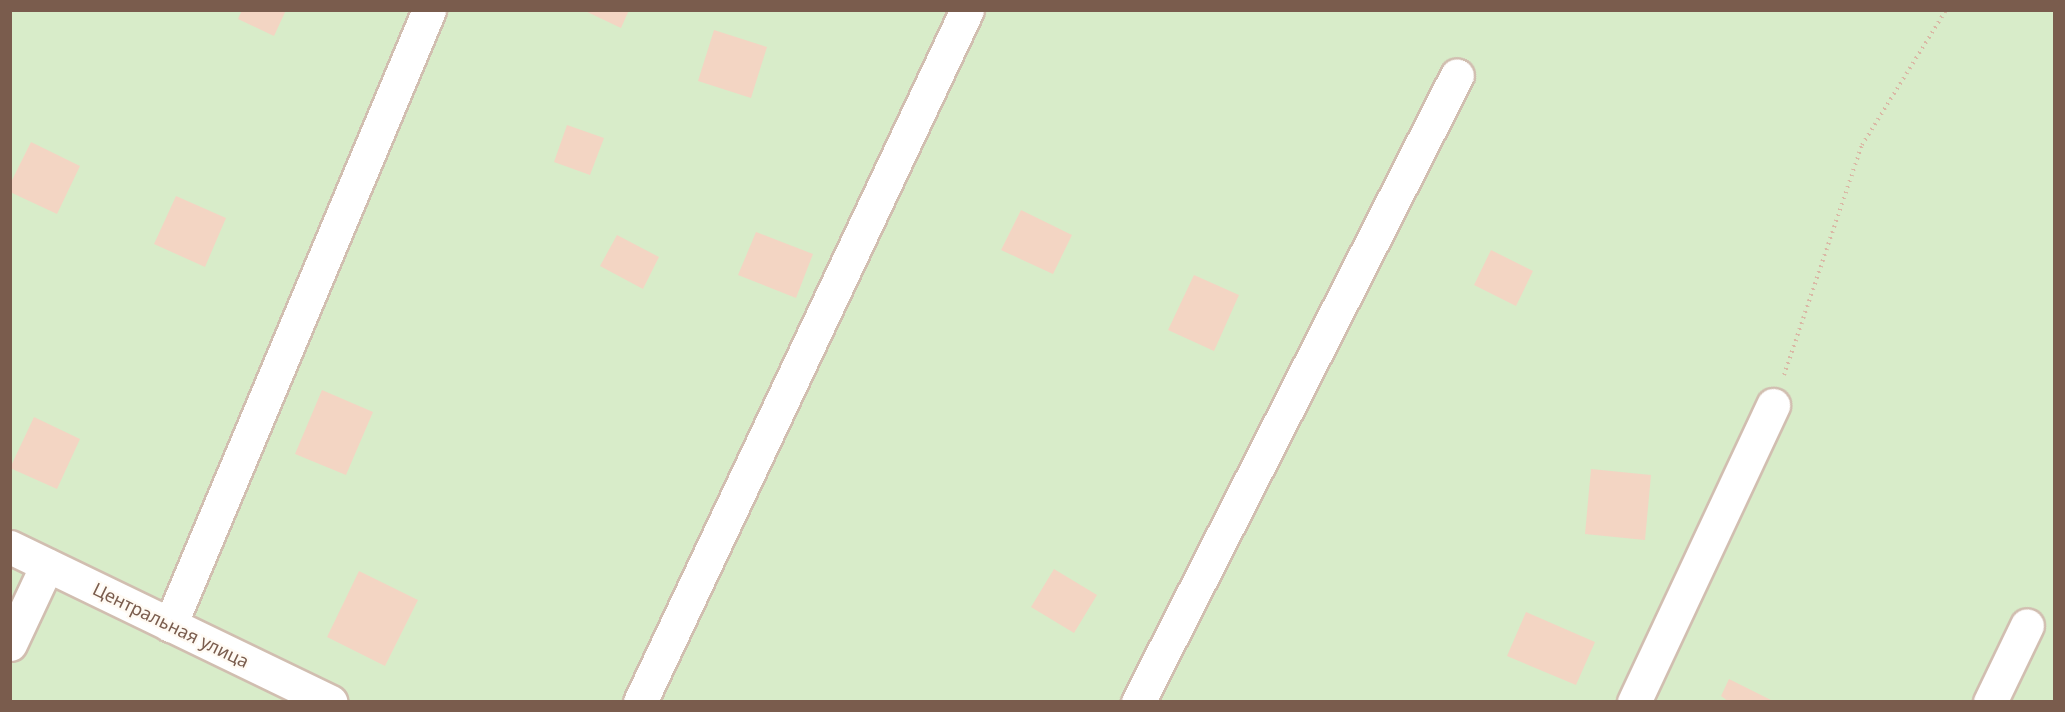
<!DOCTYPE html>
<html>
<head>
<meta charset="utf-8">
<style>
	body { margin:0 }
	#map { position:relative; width:2065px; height:712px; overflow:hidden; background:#fdf6ec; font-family:"Noto Sans",sans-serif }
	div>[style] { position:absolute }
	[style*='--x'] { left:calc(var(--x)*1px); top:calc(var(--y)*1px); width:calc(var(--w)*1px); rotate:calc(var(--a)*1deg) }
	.green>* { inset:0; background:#d8ecc9 }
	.building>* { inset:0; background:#f3d5c3 }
	.path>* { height:4px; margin-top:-2px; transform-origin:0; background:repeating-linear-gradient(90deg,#d9b8a5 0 1.5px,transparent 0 6px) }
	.roads { filter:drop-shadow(2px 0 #d1beb0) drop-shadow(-2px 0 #d1beb0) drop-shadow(0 2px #d1beb0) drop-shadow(0 -2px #d1beb0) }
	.street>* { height:33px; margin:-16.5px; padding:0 16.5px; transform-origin:16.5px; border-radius:16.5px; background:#fff }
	span { translate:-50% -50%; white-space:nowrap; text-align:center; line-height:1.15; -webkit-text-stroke:4.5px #fffaf3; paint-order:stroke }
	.street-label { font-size:18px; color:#7a5c4d }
	.frame { position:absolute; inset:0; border:12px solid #7a5c4d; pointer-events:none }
</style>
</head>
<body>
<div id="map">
	<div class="green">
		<i style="clip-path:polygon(10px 11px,2054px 11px,2054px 701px,11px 701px)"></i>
	</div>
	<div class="building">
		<i style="clip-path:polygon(242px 10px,286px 10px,274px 36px,238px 19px)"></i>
		<i style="clip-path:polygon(583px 10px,629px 10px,621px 28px)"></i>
		<i style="clip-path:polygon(714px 30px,767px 47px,751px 98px,698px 81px)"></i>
		<i style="clip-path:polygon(567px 125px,604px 138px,590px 175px,554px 162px)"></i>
		<i style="clip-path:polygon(31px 142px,80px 166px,57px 214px,10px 192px,10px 184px)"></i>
		<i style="clip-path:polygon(176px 196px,226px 218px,205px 267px,154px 244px)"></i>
		<i style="clip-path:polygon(1021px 210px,1072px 235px,1053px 274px,1001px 250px)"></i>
		<i style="clip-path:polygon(756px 232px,813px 254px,796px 298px,738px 275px)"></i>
		<i style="clip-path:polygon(617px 235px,659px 257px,643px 289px,600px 266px)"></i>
		<i style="clip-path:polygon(1491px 250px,1533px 271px,1516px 306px,1474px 285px)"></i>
		<i style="clip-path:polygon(1194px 275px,1239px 295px,1214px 351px,1168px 330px)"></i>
		<i style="clip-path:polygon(322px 390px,373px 412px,346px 475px,295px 454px)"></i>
		<i style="clip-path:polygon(34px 417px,80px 439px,57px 489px,10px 468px)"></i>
		<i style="clip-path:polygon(1591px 469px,1651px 475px,1645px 540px,1585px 534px)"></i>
		<i style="clip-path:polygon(1054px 569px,1097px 595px,1074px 633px,1031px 607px)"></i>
		<i style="clip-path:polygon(359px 571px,418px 600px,385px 666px,327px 637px)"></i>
		<i style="clip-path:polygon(1526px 612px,1595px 642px,1576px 685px,1507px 656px)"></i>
		<i style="clip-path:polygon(1729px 679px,1775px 702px,1729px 702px,1721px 696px)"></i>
	</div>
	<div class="path">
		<i style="--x:1784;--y:375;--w:243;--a:-71.3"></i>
		<i style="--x:1862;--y:145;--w:159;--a:-58.1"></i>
	</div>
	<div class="roads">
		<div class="street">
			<i style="--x:10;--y:547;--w:356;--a:25.8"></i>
			<i style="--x:170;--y:625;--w:667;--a:-67.16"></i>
			<i style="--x:10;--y:644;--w:87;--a:-64.9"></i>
			<i style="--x:640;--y:702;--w:765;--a:-64.71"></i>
			<i style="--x:1138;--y:702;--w:703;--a:-63.03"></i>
			<i style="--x:1634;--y:702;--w:328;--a:-64.9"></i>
			<i style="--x:1990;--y:702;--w:85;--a:-64.3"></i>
		</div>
	</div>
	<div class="street-label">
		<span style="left:171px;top:625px;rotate:26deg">Центральная улица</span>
	</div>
	<div class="frame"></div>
</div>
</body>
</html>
